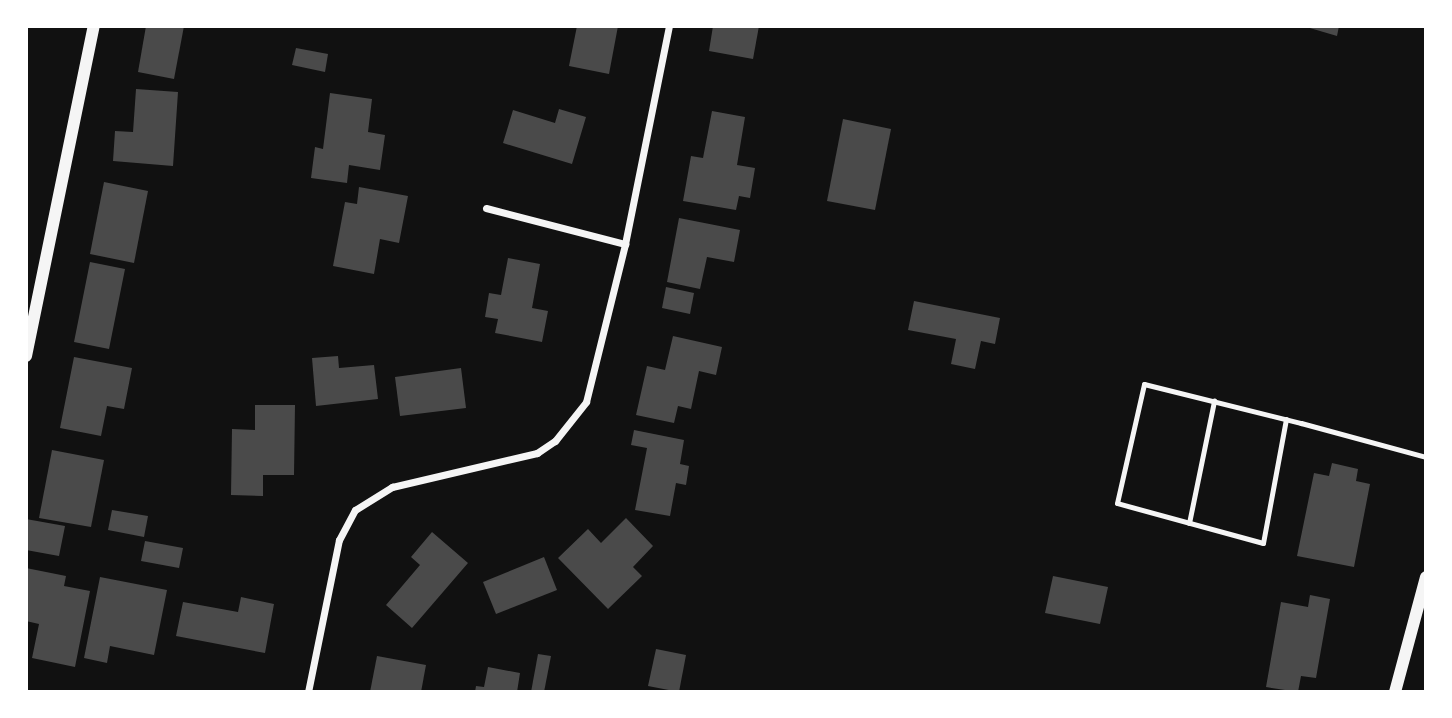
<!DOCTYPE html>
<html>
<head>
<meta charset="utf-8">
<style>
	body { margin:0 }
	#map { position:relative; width:1452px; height:718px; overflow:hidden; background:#111; font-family:"Exo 2",sans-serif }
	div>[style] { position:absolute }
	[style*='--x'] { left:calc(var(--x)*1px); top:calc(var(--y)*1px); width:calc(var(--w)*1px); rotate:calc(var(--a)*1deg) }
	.building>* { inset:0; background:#4a4a4a }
	.service>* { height:5px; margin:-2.5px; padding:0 2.5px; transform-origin:2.5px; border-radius:2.5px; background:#f5f5f5 }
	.minor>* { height:7px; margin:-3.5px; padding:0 3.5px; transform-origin:3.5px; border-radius:3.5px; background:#f5f5f5 }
	.tertiary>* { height:12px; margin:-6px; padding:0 6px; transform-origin:6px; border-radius:6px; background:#f5f5f5 }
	span { translate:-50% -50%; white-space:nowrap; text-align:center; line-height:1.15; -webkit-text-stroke:7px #fff; paint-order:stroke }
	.frame { position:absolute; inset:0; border:28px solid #fff; pointer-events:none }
</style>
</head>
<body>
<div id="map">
	<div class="building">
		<i style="clip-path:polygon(146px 26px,184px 26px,174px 79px,138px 72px)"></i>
		<i style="clip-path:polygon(577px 26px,618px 26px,609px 74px,569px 66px)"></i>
		<i style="clip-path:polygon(713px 26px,759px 26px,753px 59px,709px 51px)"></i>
		<i style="clip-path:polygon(1303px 26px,1339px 26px,1337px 36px)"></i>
		<i style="clip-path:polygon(296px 48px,328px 54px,325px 72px,292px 65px)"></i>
		<i style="clip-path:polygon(136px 89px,178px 92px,173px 166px,113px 161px,115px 131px,133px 132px)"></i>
		<i style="clip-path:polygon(330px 93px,372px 99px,368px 132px,385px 135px,380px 170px,349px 165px,347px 183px,311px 178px,315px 147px,323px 149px)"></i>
		<i style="clip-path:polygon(559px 109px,586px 117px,572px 164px,503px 143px,513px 110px,555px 123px)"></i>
		<i style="clip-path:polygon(712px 111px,745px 117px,737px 165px,755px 168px,750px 198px,739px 196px,736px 210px,683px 201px,691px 156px,703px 158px)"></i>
		<i style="clip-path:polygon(843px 119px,891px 129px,875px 210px,827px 201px)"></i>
		<i style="clip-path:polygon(104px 182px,148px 191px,134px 263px,90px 254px)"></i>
		<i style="clip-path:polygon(359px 187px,408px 196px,399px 243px,380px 239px,374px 274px,333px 266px,345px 202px,357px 204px)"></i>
		<i style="clip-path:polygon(679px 218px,740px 230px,734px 262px,707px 257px,700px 289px,667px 282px)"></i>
		<i style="clip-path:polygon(508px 258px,540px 264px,532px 308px,548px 311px,542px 342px,495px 333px,498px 319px,485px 317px,489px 293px,501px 295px)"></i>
		<i style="clip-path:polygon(90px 262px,125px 269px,109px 349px,74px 342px)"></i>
		<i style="clip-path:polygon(666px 287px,694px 293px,690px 314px,662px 308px)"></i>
		<i style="clip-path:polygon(914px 301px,1000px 318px,995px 344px,981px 341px,975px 369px,951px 364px,956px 339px,908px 330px)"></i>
		<i style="clip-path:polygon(673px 336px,722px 347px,716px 375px,699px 371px,691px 409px,678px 406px,674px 423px,636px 415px,647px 366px,665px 370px)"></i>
		<i style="clip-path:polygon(338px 356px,339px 368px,374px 365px,378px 399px,316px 406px,312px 358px)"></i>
		<i style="clip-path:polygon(74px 357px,132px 368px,124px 409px,107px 406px,101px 436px,60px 428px)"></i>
		<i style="clip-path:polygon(461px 368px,466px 408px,400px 416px,395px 377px)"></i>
		<i style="clip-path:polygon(255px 405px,295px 405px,294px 475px,263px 475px,263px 496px,231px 495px,232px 429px,255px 430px)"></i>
		<i style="clip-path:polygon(634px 430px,684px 440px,680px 464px,689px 466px,686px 485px,676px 483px,670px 516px,635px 510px,647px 448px,631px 445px)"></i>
		<i style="clip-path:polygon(52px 450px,104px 460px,91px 527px,39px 518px)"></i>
		<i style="clip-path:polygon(1332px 463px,1358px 469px,1356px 481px,1370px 484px,1354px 567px,1297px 556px,1314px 473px,1329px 476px)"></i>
		<i style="clip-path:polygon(112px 510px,148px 516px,144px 537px,108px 530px)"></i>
		<i style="clip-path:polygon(626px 518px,653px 546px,633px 567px,642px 576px,608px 609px,558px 558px,588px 529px,601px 543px)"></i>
		<i style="clip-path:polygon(26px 519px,65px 526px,59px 556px,26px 550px)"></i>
		<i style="clip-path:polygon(432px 532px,468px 563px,412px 628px,386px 605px,420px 565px,411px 557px)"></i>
		<i style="clip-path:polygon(145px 541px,183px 548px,179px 568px,141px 561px)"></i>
		<i style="clip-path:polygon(544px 557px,557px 590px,496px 614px,483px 582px)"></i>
		<i style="clip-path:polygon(26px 568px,66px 576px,64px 586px,90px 591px,75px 667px,32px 658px,39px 624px,26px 621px)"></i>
		<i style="clip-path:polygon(1053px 576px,1108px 587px,1100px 624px,1045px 613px)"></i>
		<i style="clip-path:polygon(100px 577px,167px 590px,154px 655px,110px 646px,107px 663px,84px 658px)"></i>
		<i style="clip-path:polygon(1310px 595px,1330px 599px,1316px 678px,1301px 676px,1298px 692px,1266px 687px,1281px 602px,1308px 607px)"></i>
		<i style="clip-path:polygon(241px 597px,274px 604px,265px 653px,176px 636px,183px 602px,238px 612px)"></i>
		<i style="clip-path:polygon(656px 649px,686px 655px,679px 692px,648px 686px)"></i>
		<i style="clip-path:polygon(538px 654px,551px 656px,544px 692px,531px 692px)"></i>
		<i style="clip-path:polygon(377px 656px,426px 665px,421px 692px,370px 692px)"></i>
		<i style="clip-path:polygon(488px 667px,520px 673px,517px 692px,475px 692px,476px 686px,484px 687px)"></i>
	</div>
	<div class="service">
		<i style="--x:1286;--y:419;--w:126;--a:100.5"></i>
		<i style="--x:1263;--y:543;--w:151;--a:-164.7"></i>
		<i style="--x:1117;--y:503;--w:122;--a:-77.2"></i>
		<i style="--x:1144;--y:384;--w:162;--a:14"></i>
		<i style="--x:1301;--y:423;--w:130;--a:15.2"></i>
		<i style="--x:1189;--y:523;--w:125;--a:-78.4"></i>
	</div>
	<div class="minor">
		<i style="--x:486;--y:208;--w:144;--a:14.5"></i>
		<i style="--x:308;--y:692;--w:155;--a:-78.5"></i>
		<i style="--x:339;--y:540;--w:34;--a:-62"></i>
		<i style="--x:355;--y:510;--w:44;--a:-31.9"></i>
		<i style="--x:392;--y:487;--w:149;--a:-13.2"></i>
		<i style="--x:537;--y:453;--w:22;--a:-34"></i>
		<i style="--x:555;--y:441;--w:50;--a:-51.5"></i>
		<i style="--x:586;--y:402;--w:163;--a:-76.1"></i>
		<i style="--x:625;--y:244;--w:222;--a:-78.6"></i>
	</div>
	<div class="tertiary">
		<i style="--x:26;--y:356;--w:337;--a:-78.4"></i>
		<i style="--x:1395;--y:692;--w:119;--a:-74.9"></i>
	</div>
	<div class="frame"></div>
</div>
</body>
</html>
